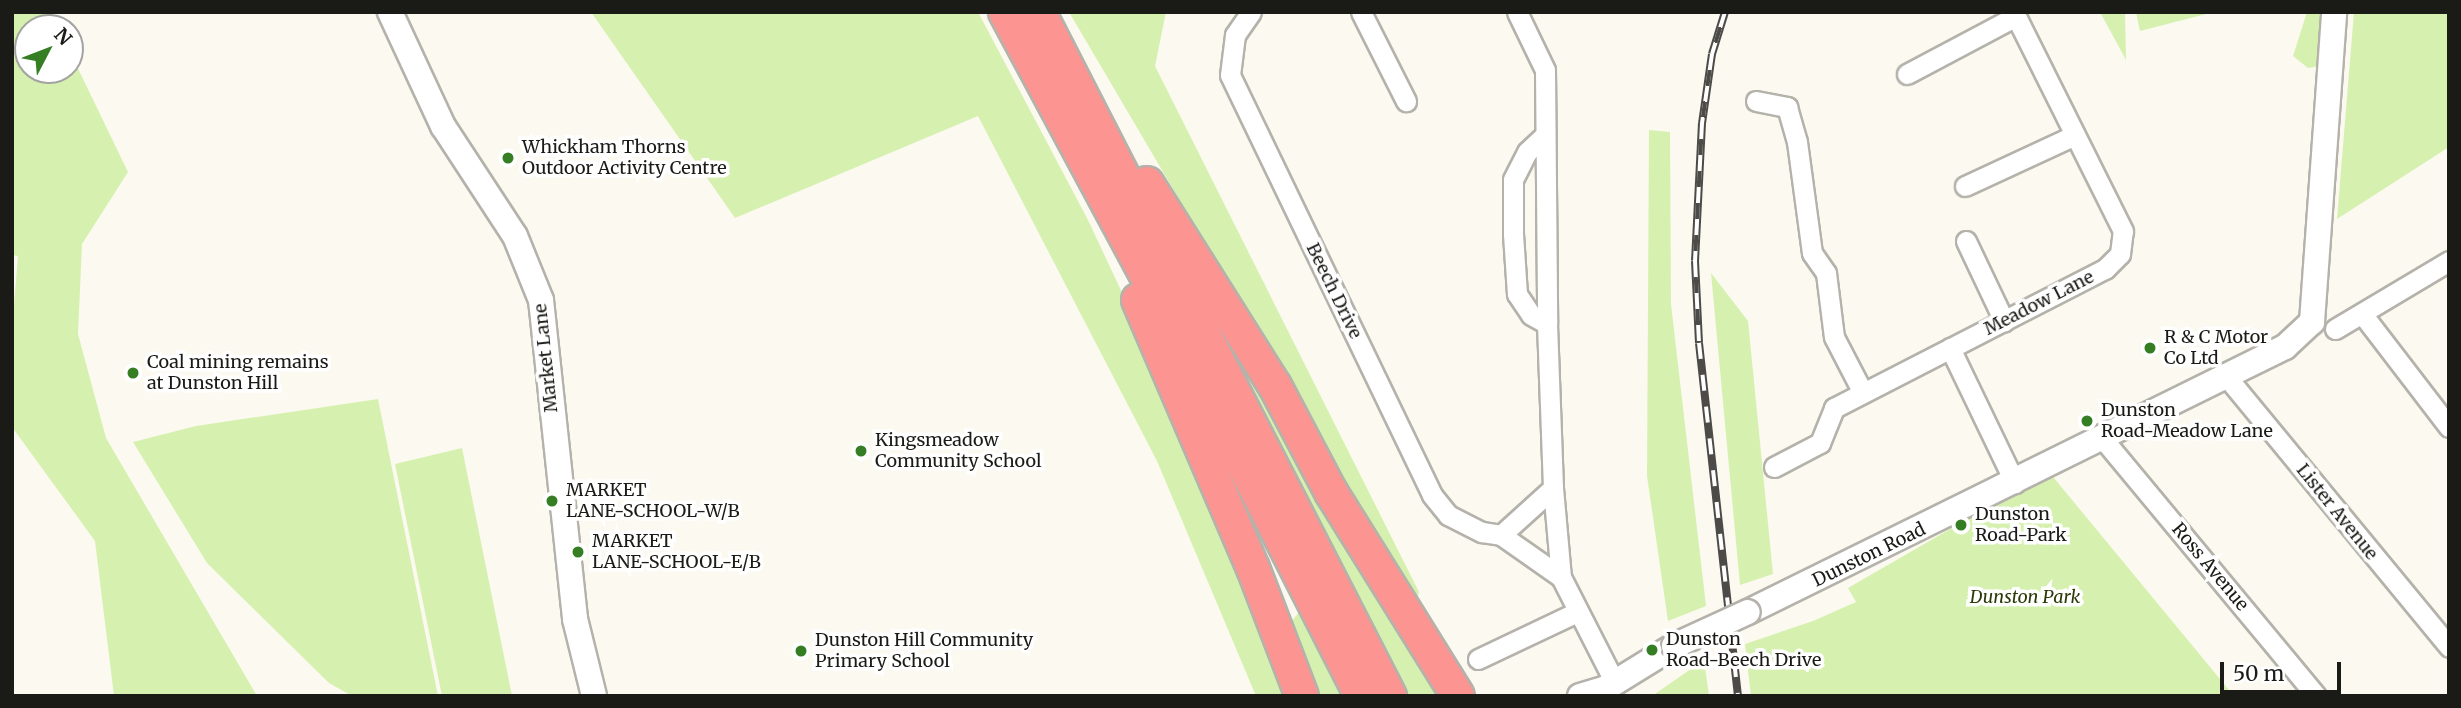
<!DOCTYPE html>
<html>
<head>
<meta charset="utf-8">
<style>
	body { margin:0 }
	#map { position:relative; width:2461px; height:708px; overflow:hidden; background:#fbf9f0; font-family:Merriweather,serif }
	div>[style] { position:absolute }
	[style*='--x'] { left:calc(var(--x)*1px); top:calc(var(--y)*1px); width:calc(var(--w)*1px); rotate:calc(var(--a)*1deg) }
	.green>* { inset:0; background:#d6f1af }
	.roads { filter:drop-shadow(2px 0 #b4b2aa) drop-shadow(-2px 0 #b4b2aa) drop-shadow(0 2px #b4b2aa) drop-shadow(0 -2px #b4b2aa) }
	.minor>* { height:19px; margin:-9.5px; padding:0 9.5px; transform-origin:9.5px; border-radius:9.5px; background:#fff }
	.tertiary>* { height:24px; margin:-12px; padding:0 12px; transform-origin:12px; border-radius:12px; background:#fff }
	.trunk>* { height:32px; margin:-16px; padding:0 16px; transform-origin:16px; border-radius:16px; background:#fc9492 }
	.rail>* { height:8px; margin-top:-4px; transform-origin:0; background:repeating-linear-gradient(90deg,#fff 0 16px,#4c4b47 0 32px); box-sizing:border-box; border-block:2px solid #4c4b47 }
	.bridges { filter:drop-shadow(2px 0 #b4b2aa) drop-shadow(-2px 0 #b4b2aa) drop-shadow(0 2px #b4b2aa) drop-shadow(0 -2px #b4b2aa) }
	.tertiary-bridge>* { height:24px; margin:-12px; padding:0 12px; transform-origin:12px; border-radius:12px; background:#fff }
	.dots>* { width:19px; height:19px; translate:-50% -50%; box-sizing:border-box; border:4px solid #fff; border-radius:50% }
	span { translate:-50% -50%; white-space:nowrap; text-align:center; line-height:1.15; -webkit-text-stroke:7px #fff; paint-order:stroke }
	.poi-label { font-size:18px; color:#1a1a17 }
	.left { translate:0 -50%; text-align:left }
	.street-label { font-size:18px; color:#1a1a17 }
	.park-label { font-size:18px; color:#2a3b06; font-style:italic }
	.frame { position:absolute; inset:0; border:14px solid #1a1a17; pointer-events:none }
	.north { position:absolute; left:14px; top:14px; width:70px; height:70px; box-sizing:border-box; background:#fff; border:2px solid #a3a3a2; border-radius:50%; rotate:48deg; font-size:19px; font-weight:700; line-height:28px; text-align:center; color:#1a1a17 }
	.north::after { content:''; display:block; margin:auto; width:24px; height:32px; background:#367e23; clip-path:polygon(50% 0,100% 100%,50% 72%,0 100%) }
	.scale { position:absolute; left:2220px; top:662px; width:121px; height:32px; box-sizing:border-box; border:4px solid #1a1a17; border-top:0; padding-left:9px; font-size:21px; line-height:24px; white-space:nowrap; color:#1a1a17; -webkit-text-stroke:5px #fff; paint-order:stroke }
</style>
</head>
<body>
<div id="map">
	<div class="green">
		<i style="clip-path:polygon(12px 12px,54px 12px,60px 28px,28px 28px,28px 70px,70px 70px,70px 52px,128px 172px,82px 244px,78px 334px,106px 438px,257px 696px,114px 696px,95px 541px,12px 427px,12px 329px,18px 256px,12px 255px)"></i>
		<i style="clip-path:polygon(591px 12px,978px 12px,1088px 220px,1125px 299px,1286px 696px,1256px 696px,1157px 461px,978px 116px,735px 218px)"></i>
		<i style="clip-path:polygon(1069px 12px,1166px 12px,1155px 66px,1419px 592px,1416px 602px)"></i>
		<i style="clip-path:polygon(2100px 12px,2125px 12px,2126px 60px)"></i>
		<i style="clip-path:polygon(2136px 12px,2214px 12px,2140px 31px)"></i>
		<i style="clip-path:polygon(2307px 12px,2329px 12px,2327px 65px,2308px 68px,2293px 56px)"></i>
		<i style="clip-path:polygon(2354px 12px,2449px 12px,2449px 147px,2337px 219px)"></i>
		<i style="clip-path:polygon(1649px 130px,1670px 132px,1671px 304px,1706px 606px,1668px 621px,1647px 476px)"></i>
		<i style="clip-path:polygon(1711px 273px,1748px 321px,1773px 574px,1740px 585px)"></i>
		<i style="clip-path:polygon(1204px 285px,1447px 696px,1404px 696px,1197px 290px)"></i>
		<i style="clip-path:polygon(378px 399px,438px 696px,352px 696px,329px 683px,207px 563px,133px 442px,196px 426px)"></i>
		<i style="clip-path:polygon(462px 448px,512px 696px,442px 696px,395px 464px)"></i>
		<i style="clip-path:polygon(2049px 472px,2234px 696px,1751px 696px,1745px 644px,1813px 621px,1856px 602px,1848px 588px)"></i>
		<i style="clip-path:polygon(1300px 611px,1342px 696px,1315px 696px,1286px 628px)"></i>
		<i style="clip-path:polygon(1704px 660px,1709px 696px,1652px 696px)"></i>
	</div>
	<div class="roads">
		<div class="minor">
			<i style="--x:1251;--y:12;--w:28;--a:125"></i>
			<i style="--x:1235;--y:35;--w:40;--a:97.1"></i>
			<i style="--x:1230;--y:75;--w:466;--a:64.3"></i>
			<i style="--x:1432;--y:495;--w:26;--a:51"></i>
			<i style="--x:1448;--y:515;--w:38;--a:27"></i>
			<i style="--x:1482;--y:532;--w:19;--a:9"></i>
			<i style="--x:1501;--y:535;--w:73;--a:35"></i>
			<i style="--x:1361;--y:12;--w:100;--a:63.2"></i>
			<i style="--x:1517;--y:12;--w:64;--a:64.2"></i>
			<i style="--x:1545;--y:70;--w:254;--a:89.5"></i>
			<i style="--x:1547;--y:324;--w:164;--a:87.9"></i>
			<i style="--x:1553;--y:488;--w:89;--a:84.9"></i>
			<i style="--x:1561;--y:577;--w:119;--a:63"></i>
			<i style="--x:1907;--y:74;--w:123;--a:-28"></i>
			<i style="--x:1756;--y:101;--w:32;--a:11"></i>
			<i style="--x:1787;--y:107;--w:36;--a:74"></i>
			<i style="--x:1797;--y:142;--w:112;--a:82.3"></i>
			<i style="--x:1812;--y:253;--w:24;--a:55"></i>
			<i style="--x:1826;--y:273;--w:64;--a:82.9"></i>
			<i style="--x:1834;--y:337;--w:63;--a:62.6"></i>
			<i style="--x:1544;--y:136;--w:23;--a:137"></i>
			<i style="--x:1527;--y:152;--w:31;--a:117"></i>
			<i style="--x:1513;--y:180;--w:54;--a:90"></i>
			<i style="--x:1513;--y:234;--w:60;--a:86.2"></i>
			<i style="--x:1517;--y:294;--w:25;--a:56"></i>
			<i style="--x:1531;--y:315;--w:18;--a:29"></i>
			<i style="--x:1965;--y:186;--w:121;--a:-24.9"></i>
			<i style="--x:1966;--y:241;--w:89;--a:64.6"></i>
			<i style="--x:2363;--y:315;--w:141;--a:52.5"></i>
			<i style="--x:2335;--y:329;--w:133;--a:-30.8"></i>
			<i style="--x:1950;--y:348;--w:150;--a:64.3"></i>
			<i style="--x:2226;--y:376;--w:351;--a:50.5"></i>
			<i style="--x:2103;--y:439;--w:334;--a:50.3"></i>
			<i style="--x:1774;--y:467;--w:52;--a:-27.6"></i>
			<i style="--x:1820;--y:443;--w:38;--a:-68"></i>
			<i style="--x:1834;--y:408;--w:305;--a:-27.2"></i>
			<i style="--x:2105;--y:269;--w:21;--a:-45"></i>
			<i style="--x:2120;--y:254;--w:23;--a:-83"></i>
			<i style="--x:2123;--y:231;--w:245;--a:-116.5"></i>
			<i style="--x:1501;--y:535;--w:70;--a:-42.1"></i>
			<i style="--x:1478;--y:659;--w:110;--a:-25.4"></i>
		</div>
		<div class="tertiary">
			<i style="--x:390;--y:12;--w:126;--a:65.1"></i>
			<i style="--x:443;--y:126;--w:131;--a:56.8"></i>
			<i style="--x:515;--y:236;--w:69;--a:67.9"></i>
			<i style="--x:541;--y:300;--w:321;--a:83.9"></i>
			<i style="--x:575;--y:619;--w:79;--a:76.1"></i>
			<i style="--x:1748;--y:612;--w:599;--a:-26.27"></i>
			<i style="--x:2285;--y:347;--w:37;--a:-43"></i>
			<i style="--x:2312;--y:322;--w:311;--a:-85.9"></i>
			<i style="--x:1580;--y:696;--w:27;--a:-17"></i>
			<i style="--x:1606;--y:688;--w:80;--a:-31.7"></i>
		</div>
		<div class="trunk">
			<i style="--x:1005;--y:12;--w:326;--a:61.8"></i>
			<i style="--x:1159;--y:299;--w:445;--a:63"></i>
			<i style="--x:1039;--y:12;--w:769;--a:62.84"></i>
			<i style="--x:1147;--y:183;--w:240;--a:57.8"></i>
			<i style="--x:1275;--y:386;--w:120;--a:62.2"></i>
			<i style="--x:1331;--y:492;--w:240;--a:58.1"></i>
			<i style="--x:1138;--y:300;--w:292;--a:66.8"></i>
			<i style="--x:1253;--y:568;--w:137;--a:69.1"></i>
		</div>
	</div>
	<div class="rail">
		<i style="--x:1725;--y:12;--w:44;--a:107.2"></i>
		<i style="--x:1712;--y:54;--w:70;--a:98.2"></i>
		<i style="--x:1702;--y:123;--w:138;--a:92.9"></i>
		<i style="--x:1695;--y:261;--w:82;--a:87.2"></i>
		<i style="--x:1699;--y:343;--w:355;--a:83.7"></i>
	</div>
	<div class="bridges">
		<div class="tertiary-bridge">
			<i style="--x:1674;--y:646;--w:81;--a:-24.7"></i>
		</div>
	</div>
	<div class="dots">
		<i style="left:508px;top:158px;background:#367e23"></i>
		<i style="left:2150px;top:348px;background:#367e23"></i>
		<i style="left:133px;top:373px;background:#367e23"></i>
		<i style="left:2087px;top:421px;background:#367e23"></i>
		<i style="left:861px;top:451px;background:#367e23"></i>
		<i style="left:552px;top:501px;background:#367e23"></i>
		<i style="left:1961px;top:525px;background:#367e23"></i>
		<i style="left:578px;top:552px;background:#367e23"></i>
		<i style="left:1652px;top:650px;background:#367e23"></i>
		<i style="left:801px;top:651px;background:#367e23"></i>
	</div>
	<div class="poi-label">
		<span class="left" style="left:522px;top:158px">Whickham Thorns<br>Outdoor Activity Centre</span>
		<span class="left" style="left:2164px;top:348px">R &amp; C Motor<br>Co Ltd</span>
		<span class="left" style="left:147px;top:373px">Coal mining remains<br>at Dunston Hill</span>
		<span class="left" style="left:2101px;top:421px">Dunston<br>Road-Meadow Lane</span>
		<span class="left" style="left:875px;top:451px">Kingsmeadow<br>Community School</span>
		<span class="left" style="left:566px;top:501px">MARKET<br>LANE-SCHOOL-W/B</span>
		<span class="left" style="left:1975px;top:525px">Dunston<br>Road-Park</span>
		<span class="left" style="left:592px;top:552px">MARKET<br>LANE-SCHOOL-E/B</span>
		<span class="left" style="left:1666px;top:650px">Dunston<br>Road-Beech Drive</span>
		<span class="left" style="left:815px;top:651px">Dunston Hill Community<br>Primary School</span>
	</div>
	<div class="street-label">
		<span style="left:1334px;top:291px;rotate:64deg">Beech Drive</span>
		<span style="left:2039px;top:303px;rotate:-27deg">Meadow Lane</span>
		<span style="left:546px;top:358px;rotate:-96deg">Market Lane</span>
		<span style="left:2337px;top:512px;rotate:51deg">Lister Avenue</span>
		<span style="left:1869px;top:555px;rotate:-26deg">Dunston Road</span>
		<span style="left:2210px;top:567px;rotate:50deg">Ross Avenue</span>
	</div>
	<div class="park-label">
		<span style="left:2025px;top:597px">Dunston Park</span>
	</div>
	<div class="frame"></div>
	<div class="north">N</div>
	<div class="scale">50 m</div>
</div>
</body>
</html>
